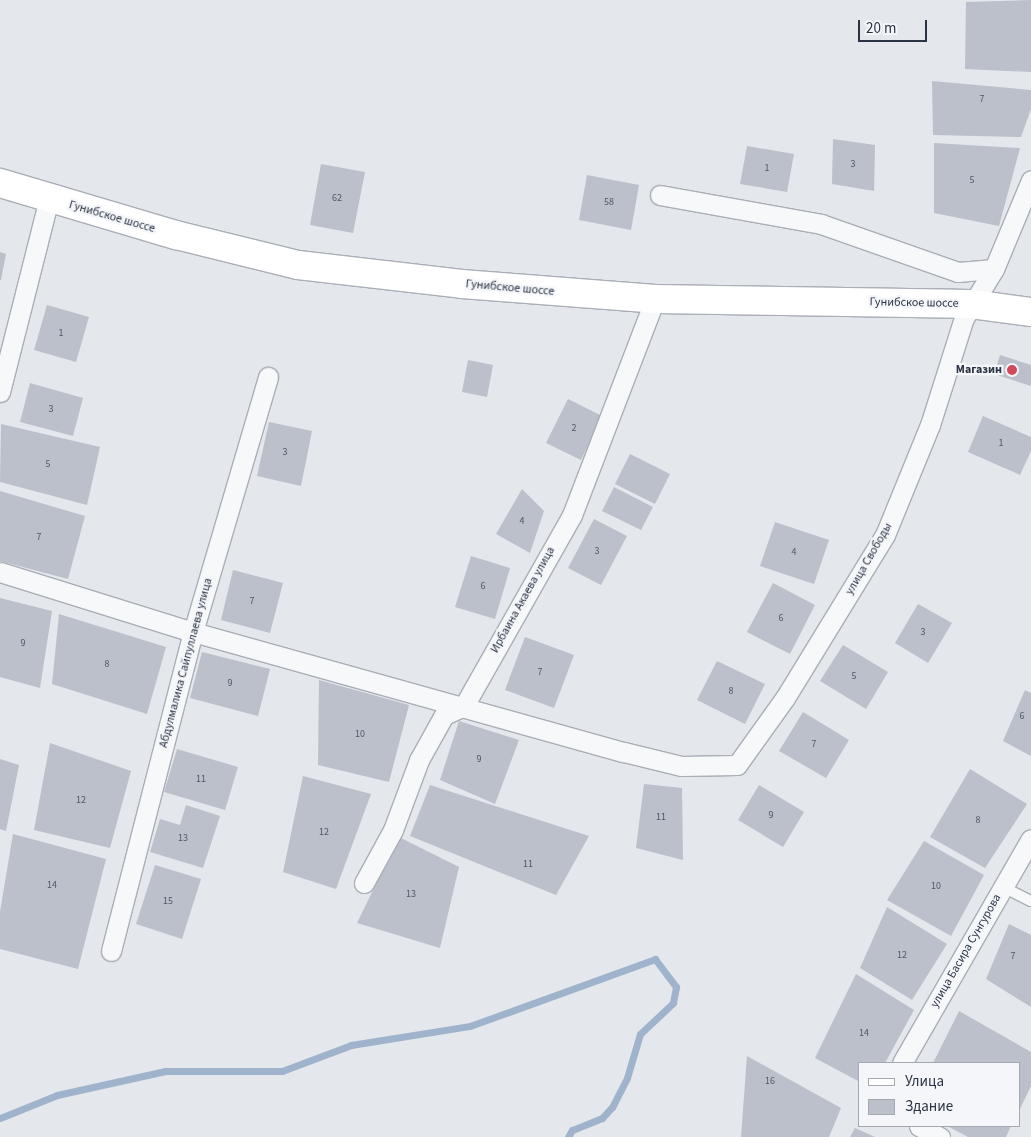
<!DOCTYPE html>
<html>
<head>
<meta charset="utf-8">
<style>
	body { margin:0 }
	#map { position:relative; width:1031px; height:1137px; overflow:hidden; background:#e4e7ec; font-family:"Source Sans 3",sans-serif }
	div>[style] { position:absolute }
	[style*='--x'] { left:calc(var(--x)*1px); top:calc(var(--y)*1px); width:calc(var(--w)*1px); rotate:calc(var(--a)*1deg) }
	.stream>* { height:7px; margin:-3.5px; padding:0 3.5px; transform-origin:3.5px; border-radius:3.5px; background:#9fb4cc }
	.building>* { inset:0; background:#bbc0ca }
	.roads { filter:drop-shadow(1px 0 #a9aeb7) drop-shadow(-1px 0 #a9aeb7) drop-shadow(0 1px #a9aeb7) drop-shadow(0 -1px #a9aeb7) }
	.lane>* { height:10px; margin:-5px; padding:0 5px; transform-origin:5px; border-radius:5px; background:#f7f8fa }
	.street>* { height:19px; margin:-9.5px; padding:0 9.5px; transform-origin:9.5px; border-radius:9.5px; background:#f7f8fa }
	.secondary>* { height:28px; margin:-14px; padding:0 14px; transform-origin:14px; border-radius:14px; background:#fff }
	.dots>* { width:14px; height:14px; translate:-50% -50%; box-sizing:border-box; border:2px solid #f4f6f9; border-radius:50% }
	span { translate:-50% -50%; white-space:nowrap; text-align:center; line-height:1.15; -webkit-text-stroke:4.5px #f4f6f9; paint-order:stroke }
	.number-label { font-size:10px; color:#4f5766 }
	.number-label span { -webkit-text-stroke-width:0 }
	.street-label { font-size:12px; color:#2b3445 }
	.poi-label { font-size:12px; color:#2b3445; font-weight:700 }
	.right { translate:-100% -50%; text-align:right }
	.legend { position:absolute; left:858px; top:1062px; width:162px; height:65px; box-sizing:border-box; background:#f4f6f9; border:1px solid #a4a8b1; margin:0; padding:6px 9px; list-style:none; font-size:15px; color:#2b3445 }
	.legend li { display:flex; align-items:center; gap:10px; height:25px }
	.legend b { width:25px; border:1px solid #a4a8b1 }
	.scale { position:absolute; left:858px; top:20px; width:69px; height:22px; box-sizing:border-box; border:2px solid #2b3445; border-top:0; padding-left:6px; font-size:15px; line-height:18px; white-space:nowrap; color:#2b3445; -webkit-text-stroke:4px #f4f6f9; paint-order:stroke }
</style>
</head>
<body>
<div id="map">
	<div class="stream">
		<i style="--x:0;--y:1118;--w:61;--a:-22"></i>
		<i style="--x:57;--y:1095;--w:111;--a:-12.5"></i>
		<i style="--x:165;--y:1071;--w:117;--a:0"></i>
		<i style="--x:282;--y:1071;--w:74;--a:-20.6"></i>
		<i style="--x:351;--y:1045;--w:121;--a:-9.1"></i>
		<i style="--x:470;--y:1026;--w:197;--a:-19.9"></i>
		<i style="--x:655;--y:959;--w:35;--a:53"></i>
		<i style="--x:676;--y:987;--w:16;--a:101"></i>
		<i style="--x:673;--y:1003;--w:45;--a:136.8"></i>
		<i style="--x:640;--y:1034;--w:46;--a:106.5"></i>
		<i style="--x:627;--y:1078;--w:33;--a:117"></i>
		<i style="--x:612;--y:1107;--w:15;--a:132"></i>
		<i style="--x:602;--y:1118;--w:32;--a:158"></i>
		<i style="--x:572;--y:1130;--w:8;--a:120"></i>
	</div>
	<div class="building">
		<i style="clip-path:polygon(1031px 0,1031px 72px,965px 69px,966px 2px)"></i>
		<i style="clip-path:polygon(932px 81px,1031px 90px,1031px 109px,1021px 137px,933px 135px)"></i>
		<i style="clip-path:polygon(833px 139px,875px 145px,874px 191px,832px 184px)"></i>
		<i style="clip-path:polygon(934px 143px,1020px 148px,999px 226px,934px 213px)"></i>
		<i style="clip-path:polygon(747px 146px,794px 154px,787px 192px,740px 184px)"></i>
		<i style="clip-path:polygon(321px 164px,365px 172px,353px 233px,310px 225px)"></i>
		<i style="clip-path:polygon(587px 175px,639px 185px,631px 230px,579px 220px)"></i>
		<i style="clip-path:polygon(0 252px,6px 254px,1px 280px,0 280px)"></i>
		<i style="clip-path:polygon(47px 305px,89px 317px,76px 362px,34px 350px)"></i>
		<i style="clip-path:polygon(1000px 355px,1031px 365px,1031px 386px,994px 374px)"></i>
		<i style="clip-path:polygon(468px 360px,493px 365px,487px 397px,462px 392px)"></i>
		<i style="clip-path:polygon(30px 383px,83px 398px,73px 436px,20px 422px)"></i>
		<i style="clip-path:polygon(568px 399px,602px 416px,581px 460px,546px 443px)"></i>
		<i style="clip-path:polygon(983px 416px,1031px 437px,1031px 451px,1020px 475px,968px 452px)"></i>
		<i style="clip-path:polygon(269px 422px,312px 431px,301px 486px,257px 476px)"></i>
		<i style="clip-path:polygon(1px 424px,100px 447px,87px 505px,0 482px)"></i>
		<i style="clip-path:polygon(630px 454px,670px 474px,655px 504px,615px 484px)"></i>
		<i style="clip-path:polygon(614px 487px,653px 507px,641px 530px,602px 511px)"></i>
		<i style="clip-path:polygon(522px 489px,544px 511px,530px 553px,496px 534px)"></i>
		<i style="clip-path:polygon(0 491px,85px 516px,68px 579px,0 561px)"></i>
		<i style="clip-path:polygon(594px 519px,627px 536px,601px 585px,568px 568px)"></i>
		<i style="clip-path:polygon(775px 522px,829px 540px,814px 584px,760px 566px)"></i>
		<i style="clip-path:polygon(471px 556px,510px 568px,495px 619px,455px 607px)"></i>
		<i style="clip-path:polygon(233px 570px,283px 583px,270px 633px,221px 620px)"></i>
		<i style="clip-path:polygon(773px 583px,815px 605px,790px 654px,747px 632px)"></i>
		<i style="clip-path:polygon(0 598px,52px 611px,40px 688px,0 677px)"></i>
		<i style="clip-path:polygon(918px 604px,952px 623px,928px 663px,895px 643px)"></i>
		<i style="clip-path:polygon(59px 614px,166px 647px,147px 714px,52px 684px)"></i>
		<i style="clip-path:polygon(525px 637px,574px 655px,554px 708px,505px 690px)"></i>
		<i style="clip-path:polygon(843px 645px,888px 672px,866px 709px,820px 681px)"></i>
		<i style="clip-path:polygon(202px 652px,270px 669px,258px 716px,190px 698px)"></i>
		<i style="clip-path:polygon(717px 661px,765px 684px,745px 724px,697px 700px)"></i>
		<i style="clip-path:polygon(319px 680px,409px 705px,389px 782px,318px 765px)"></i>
		<i style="clip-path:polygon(1025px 690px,1031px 693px,1031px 756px,1003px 741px)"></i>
		<i style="clip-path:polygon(803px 712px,849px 740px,826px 778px,779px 751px)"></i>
		<i style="clip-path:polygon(459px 721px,519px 740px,495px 804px,440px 780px)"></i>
		<i style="clip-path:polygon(50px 743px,131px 771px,110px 848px,34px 830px)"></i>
		<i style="clip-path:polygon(177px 749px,238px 767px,225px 810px,164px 792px)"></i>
		<i style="clip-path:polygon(0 759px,19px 765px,6px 831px,0 829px)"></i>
		<i style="clip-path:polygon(970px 769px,1027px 804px,985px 868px,930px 837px)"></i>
		<i style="clip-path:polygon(303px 776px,371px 794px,336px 889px,283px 872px)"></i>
		<i style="clip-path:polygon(644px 784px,682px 788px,683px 860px,636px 848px)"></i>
		<i style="clip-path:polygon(430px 785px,589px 836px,556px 895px,410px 836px)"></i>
		<i style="clip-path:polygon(759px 785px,804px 812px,783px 847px,738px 820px)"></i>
		<i style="clip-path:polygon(186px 805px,220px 816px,203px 868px,150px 852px,160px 819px,180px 825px)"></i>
		<i style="clip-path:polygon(13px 834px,106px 859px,78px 969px,0 949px,0 912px)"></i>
		<i style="clip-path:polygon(399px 837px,459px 867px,440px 948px,357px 923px)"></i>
		<i style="clip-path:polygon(924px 841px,984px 875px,951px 936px,887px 900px)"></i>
		<i style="clip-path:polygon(155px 865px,201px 879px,182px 939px,136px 924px)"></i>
		<i style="clip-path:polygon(887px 907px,947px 944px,912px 1000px,860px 968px)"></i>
		<i style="clip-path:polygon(1009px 924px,1031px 935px,1031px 1007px,986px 979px)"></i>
		<i style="clip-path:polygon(856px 974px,914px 1010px,885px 1063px,860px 1063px,860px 1082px,815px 1058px)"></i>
		<i style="clip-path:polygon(959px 1011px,1031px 1052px,1031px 1086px,1020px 1109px,1020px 1063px,933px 1063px)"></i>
		<i style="clip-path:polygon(747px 1056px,841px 1108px,829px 1137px,741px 1137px)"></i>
		<i style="clip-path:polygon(947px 1126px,1011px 1126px,1006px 1137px,968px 1137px)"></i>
		<i style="clip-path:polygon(855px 1128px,875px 1137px,850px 1137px)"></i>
	</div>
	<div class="roads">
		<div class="lane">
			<i style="--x:1003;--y:887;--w:31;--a:27"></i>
		</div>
		<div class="street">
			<i style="--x:660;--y:195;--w:164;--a:10.2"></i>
			<i style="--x:821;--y:224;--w:145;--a:19.3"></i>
			<i style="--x:958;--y:272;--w:36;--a:-5"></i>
			<i style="--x:0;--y:392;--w:200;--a:-75.8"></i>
			<i style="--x:0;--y:572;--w:202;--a:17.3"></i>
			<i style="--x:193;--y:632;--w:447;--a:15.6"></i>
			<i style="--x:624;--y:752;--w:59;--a:13.8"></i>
			<i style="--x:681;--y:766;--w:56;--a:-1"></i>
			<i style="--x:737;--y:765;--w:82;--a:-54.4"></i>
			<i style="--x:785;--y:698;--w:191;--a:-58.5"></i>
			<i style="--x:885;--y:535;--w:119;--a:-67.8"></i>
			<i style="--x:930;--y:425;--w:112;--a:-72.4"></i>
			<i style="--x:964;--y:318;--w:57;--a:-58.5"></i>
			<i style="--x:994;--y:269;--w:96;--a:-67.4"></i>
			<i style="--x:364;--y:883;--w:60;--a:-61.3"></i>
			<i style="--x:393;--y:830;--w:75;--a:-69.6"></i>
			<i style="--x:419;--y:760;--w:51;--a:-60.9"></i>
			<i style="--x:444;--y:715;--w:22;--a:-24"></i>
			<i style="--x:464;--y:706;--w:219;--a:-60.5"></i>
			<i style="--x:572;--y:515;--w:231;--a:-69"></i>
			<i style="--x:111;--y:951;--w:329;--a:-75.6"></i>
			<i style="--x:193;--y:632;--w:266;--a:-73.6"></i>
			<i style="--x:902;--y:1063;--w:258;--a:-60.1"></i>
			<i style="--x:919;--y:1126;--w:24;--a:28"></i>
		</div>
		<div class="secondary">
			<i style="--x:0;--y:183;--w:184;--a:16.5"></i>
			<i style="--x:176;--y:235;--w:126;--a:13.8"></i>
			<i style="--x:298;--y:265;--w:165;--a:6.6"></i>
			<i style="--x:462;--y:284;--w:194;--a:4.4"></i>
			<i style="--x:655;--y:299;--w:316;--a:0.9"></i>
			<i style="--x:971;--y:304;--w:61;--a:7.6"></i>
		</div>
	</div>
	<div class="dots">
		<i style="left:1012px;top:370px;background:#d1495b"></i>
	</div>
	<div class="number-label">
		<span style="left:982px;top:100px">7</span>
		<span style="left:853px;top:165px">3</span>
		<span style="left:767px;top:169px">1</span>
		<span style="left:972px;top:181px">5</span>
		<span style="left:337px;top:199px">62</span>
		<span style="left:609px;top:203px">58</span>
		<span style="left:61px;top:334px">1</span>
		<span style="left:51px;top:410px">3</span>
		<span style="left:574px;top:429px">2</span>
		<span style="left:1001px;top:444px">1</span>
		<span style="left:285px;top:453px">3</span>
		<span style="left:48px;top:465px">5</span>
		<span style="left:522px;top:522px">4</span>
		<span style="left:39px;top:538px">7</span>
		<span style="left:597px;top:552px">3</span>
		<span style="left:794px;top:553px">4</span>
		<span style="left:483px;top:587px">6</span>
		<span style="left:252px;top:602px">7</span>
		<span style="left:781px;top:619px">6</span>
		<span style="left:923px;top:633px">3</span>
		<span style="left:23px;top:644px">9</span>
		<span style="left:107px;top:665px">8</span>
		<span style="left:540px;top:673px">7</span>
		<span style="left:854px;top:677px">5</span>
		<span style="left:230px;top:684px">9</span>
		<span style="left:731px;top:692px">8</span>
		<span style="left:1022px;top:717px">6</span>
		<span style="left:360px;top:735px">10</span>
		<span style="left:814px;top:745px">7</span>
		<span style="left:479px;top:760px">9</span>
		<span style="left:201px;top:780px">11</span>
		<span style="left:81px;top:801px">12</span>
		<span style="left:771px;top:816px">9</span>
		<span style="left:661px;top:818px">11</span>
		<span style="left:978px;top:821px">8</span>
		<span style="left:324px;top:833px">12</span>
		<span style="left:183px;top:839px">13</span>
		<span style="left:528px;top:865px">11</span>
		<span style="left:52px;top:886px">14</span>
		<span style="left:936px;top:887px">10</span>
		<span style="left:411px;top:895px">13</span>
		<span style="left:168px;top:902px">15</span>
		<span style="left:902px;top:956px">12</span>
		<span style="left:1013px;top:957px">7</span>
		<span style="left:864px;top:1034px">14</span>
		<span style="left:770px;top:1082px">16</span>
	</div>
	<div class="street-label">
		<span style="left:112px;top:217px;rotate:16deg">Гунибское шоссе</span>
		<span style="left:510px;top:288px;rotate:5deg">Гунибское шоссе</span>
		<span style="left:914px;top:303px;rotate:1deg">Гунибское шоссе</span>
		<span style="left:869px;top:559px;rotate:-60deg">улица Свободы</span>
		<span style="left:523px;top:600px;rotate:-61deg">Ирбаина Акаева улица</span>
		<span style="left:186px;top:663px;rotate:-75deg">Абдулмалика Сайпуллаева улица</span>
		<span style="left:966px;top:951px;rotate:-60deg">улица Басира Сунгурова</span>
	</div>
	<div class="poi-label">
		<span class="right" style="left:1002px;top:370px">Магазин</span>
	</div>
	<ul class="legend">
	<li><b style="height:6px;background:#fff"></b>Улица</li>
	<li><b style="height:14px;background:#bbc0ca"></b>Здание</li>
	</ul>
	<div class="scale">20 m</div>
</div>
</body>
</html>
